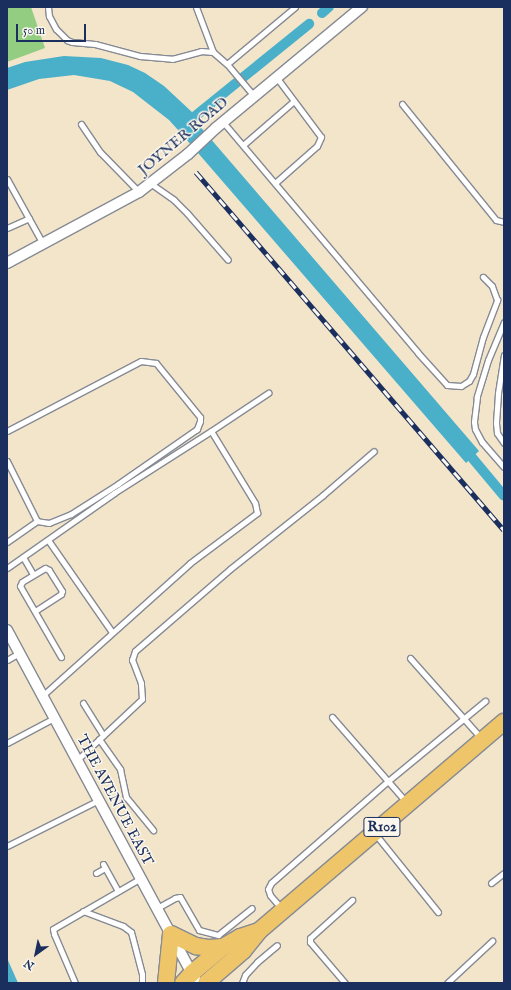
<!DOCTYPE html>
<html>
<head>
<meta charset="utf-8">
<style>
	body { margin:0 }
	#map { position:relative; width:511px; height:990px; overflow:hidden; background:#f2e5ca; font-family:"IM FELL English",serif }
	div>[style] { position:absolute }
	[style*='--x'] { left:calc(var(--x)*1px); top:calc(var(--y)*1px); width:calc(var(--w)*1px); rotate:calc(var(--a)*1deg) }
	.green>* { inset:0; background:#93cd81 }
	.water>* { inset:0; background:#4aafc9 }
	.canal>* { height:10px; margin:-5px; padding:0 5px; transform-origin:5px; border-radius:5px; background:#4aafc9 }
	.roads { filter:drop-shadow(1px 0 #868a94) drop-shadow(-1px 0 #868a94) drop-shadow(0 1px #868a94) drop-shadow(0 -1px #868a94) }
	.service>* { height:5px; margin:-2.5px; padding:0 2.5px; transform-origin:2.5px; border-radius:2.5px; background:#fff }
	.minor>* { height:10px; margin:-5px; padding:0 5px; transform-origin:5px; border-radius:5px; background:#fff }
	.primary>* { height:16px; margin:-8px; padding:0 8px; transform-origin:8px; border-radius:8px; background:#eec569 }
	.rail>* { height:4.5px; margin-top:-2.25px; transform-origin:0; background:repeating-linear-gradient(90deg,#fbf7ec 0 9px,#1b2f5e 0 18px); box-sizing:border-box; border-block:1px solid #1b2f5e }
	span { translate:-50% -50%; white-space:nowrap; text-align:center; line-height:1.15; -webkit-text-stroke:3px #fbf7ec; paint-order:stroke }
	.shield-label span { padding:1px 3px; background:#fbf7ec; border:1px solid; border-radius:3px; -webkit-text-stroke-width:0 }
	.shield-label { font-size:14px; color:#1b2f5e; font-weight:700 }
	.street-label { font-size:15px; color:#1b2f5e }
	.frame { position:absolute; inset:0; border:8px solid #1b2f5e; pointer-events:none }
	.north { position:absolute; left:16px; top:934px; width:40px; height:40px; -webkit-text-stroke:3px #fbf7ec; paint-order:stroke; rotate:213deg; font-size:11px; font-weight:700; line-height:16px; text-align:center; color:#1b2f5e }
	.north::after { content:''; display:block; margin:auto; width:14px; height:18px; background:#1b2f5e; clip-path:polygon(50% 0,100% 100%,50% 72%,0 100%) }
	.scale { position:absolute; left:16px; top:24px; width:70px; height:18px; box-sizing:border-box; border:2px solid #1b2f5e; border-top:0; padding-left:5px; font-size:12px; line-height:14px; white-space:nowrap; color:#1b2f5e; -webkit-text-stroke:3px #fbf7ec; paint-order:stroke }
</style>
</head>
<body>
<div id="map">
	<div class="green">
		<i style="clip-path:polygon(7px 7px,31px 7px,45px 48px,7px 62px)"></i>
	</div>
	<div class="water">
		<i style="clip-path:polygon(64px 56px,101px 58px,128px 65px,145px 73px,164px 86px,193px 113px,197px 123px,479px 451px,466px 463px,179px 131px,169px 120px,133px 92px,110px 81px,74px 75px,39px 79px,7px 90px,7px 68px,25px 62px)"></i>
		<i style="clip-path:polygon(7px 958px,18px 983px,7px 983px)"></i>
	</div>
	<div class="canal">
		<i style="--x:322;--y:13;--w:9;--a:-41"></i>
		<i style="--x:188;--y:122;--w:156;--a:-39"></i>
		<i style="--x:464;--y:448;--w:62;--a:50.2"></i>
	</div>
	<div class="roads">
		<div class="service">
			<i style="--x:48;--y:7;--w:9;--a:84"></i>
			<i style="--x:49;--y:16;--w:15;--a:62"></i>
			<i style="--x:56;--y:29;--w:16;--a:45"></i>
			<i style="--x:67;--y:40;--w:5;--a:22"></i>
			<i style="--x:72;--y:42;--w:23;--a:5"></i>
			<i style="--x:95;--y:44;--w:47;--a:14.9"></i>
			<i style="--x:140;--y:56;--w:32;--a:5"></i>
			<i style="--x:172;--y:59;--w:30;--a:-15"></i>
			<i style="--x:201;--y:51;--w:12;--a:5"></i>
			<i style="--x:213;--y:52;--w:18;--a:41"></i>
			<i style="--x:227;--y:64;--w:42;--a:49.8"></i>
			<i style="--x:196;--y:7;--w:48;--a:69.3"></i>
			<i style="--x:227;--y:64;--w:89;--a:-40"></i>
			<i style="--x:402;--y:104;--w:149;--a:51"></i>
			<i style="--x:496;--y:220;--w:8;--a:14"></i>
			<i style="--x:223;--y:122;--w:302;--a:49.8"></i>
			<i style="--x:418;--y:353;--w:43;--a:47.8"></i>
			<i style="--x:447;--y:385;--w:14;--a:4"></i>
			<i style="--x:461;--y:386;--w:9;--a:-32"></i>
			<i style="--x:469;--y:381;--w:8;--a:-60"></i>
			<i style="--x:473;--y:374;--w:38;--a:-75"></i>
			<i style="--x:483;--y:337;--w:40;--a:-69"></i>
			<i style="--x:497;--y:300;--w:15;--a:-110"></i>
			<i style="--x:492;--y:286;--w:13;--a:-135"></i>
			<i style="--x:81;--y:124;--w:34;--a:56"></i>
			<i style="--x:100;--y:152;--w:56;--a:45.7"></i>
			<i style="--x:243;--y:145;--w:67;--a:-40.8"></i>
			<i style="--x:7;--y:179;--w:74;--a:61"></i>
			<i style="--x:150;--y:183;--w:29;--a:35"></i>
			<i style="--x:174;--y:200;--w:18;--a:45"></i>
			<i style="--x:187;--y:213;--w:62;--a:48.9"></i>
			<i style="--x:275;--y:183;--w:56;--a:-41.4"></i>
			<i style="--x:317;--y:146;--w:10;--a:-66"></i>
			<i style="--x:321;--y:137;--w:74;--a:-126.7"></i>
			<i style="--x:7;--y:228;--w:24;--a:-24"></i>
			<i style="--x:504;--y:322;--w:41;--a:112.8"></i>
			<i style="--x:488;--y:360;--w:39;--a:107"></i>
			<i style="--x:477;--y:397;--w:25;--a:97"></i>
			<i style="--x:474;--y:422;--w:7;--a:82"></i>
			<i style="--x:475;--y:429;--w:15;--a:62"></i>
			<i style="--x:482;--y:442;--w:33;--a:49"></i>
			<i style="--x:504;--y:355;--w:39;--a:99"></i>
			<i style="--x:498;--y:394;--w:29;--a:94"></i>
			<i style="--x:496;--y:423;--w:10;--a:84"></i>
			<i style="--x:497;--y:433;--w:12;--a:55"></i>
			<i style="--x:7;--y:431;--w:151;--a:-27.6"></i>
			<i style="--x:141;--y:361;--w:15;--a:8"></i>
			<i style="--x:156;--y:363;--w:70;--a:50.8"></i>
			<i style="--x:200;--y:417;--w:4;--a:90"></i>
			<i style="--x:200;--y:421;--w:9;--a:111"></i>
			<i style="--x:197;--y:429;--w:96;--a:145.2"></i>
			<i style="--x:118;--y:484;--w:56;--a:147.4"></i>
			<i style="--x:71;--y:514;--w:24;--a:158"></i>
			<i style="--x:49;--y:523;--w:12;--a:-171"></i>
			<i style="--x:37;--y:521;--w:67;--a:-116.6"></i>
			<i style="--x:48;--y:540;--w:112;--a:55.2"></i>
			<i style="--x:7;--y:542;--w:37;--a:-35"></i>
			<i style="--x:23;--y:557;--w:20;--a:60"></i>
			<i style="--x:7;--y:568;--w:131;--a:-35"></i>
			<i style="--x:114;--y:493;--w:115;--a:-32.6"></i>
			<i style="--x:211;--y:431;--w:69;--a:-33.7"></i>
			<i style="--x:35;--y:611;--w:31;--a:-33"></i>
			<i style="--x:61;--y:594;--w:3;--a:-72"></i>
			<i style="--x:62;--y:591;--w:25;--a:-122"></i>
			<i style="--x:49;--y:570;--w:4;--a:-153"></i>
			<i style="--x:45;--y:568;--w:27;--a:149"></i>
			<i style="--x:22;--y:582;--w:4;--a:117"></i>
			<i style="--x:20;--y:586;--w:82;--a:60"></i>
			<i style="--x:410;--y:658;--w:107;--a:48.4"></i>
			<i style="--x:7;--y:660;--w:14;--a:-30"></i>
			<i style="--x:42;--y:696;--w:199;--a:-41.9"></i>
			<i style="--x:190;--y:563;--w:84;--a:-36.7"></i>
			<i style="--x:257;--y:513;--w:10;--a:-101"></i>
			<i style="--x:255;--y:503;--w:84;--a:-121.4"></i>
			<i style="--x:83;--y:703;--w:38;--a:58"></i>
			<i style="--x:332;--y:717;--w:114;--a:48.9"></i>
			<i style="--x:99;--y:739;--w:37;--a:55"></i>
			<i style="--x:120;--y:769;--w:29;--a:78"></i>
			<i style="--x:126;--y:797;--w:43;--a:50.7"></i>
			<i style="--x:7;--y:743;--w:53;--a:-28"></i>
			<i style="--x:77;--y:760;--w:89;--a:-43.2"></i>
			<i style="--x:142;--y:699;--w:16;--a:-94"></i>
			<i style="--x:141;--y:683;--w:25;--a:-111"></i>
			<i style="--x:132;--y:660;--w:9;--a:-72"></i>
			<i style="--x:135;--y:651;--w:125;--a:-40.8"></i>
			<i style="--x:230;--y:569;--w:119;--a:-38.5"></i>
			<i style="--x:323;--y:495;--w:67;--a:-40.8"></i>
			<i style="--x:376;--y:835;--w:99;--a:51.2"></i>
			<i style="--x:7;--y:846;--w:103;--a:-26.6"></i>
			<i style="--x:103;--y:864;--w:31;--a:61"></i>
			<i style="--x:96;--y:873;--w:10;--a:-29"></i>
			<i style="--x:491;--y:883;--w:16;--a:-38"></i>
			<i style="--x:157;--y:908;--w:21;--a:-29"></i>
			<i style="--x:175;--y:898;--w:5;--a:-11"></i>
			<i style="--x:180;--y:897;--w:38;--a:60"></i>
			<i style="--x:199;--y:930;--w:20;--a:15"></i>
			<i style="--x:218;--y:935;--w:43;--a:-38.5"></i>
			<i style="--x:282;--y:909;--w:18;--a:-131"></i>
			<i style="--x:270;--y:895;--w:6;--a:-108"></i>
			<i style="--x:268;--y:889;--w:7;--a:-63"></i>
			<i style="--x:271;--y:883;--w:155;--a:-41.1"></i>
			<i style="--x:388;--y:781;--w:126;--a:-39.5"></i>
			<i style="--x:83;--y:911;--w:43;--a:20.6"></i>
			<i style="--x:123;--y:926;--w:10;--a:37"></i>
			<i style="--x:131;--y:932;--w:43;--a:75.3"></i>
			<i style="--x:142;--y:974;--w:9;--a:90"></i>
			<i style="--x:75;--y:983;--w:53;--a:-113.2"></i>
			<i style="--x:54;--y:934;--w:5;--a:-101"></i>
			<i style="--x:53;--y:929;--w:102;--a:-30.1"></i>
			<i style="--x:242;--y:983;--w:9;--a:-69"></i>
			<i style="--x:245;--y:975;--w:18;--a:-47"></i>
			<i style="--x:257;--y:962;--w:26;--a:-40"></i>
			<i style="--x:345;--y:983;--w:54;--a:-130.5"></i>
			<i style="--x:310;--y:942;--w:4;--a:-90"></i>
			<i style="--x:310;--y:938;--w:57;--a:-42.1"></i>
			<i style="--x:447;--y:983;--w:62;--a:-43"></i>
		</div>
		<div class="minor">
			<i style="--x:7;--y:263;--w:150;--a:-28.3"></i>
			<i style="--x:139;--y:192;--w:62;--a:-37.8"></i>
			<i style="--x:188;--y:154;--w:38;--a:-43"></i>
			<i style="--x:216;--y:128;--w:190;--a:-39.7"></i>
			<i style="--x:7;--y:630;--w:401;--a:61.7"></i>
		</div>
		<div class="primary">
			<i style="--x:166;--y:983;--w:49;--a:-84.2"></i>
			<i style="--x:171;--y:934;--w:28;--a:26"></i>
			<i style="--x:196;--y:946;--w:12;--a:9"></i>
			<i style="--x:208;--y:948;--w:15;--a:-4"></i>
			<i style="--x:183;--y:983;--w:13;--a:-48"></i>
			<i style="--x:192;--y:973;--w:40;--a:-40"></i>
			<i style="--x:223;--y:947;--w:20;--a:-30"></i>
			<i style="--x:240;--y:937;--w:20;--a:-18"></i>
			<i style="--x:206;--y:983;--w:49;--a:-40.9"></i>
			<i style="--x:243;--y:951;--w:26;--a:-51"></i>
			<i style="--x:259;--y:931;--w:322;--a:-40.5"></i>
		</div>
	</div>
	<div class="rail">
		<i style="--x:196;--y:172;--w:472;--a:49.3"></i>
	</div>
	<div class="shield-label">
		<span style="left:382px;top:827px">R102</span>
	</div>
	<div class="street-label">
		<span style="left:183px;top:136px;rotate:-40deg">JOYNER ROAD</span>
		<span style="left:115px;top:800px;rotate:62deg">THE AVENUE EAST</span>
	</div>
	<div class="frame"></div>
	<div class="north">N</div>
	<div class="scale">50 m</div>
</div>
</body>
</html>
